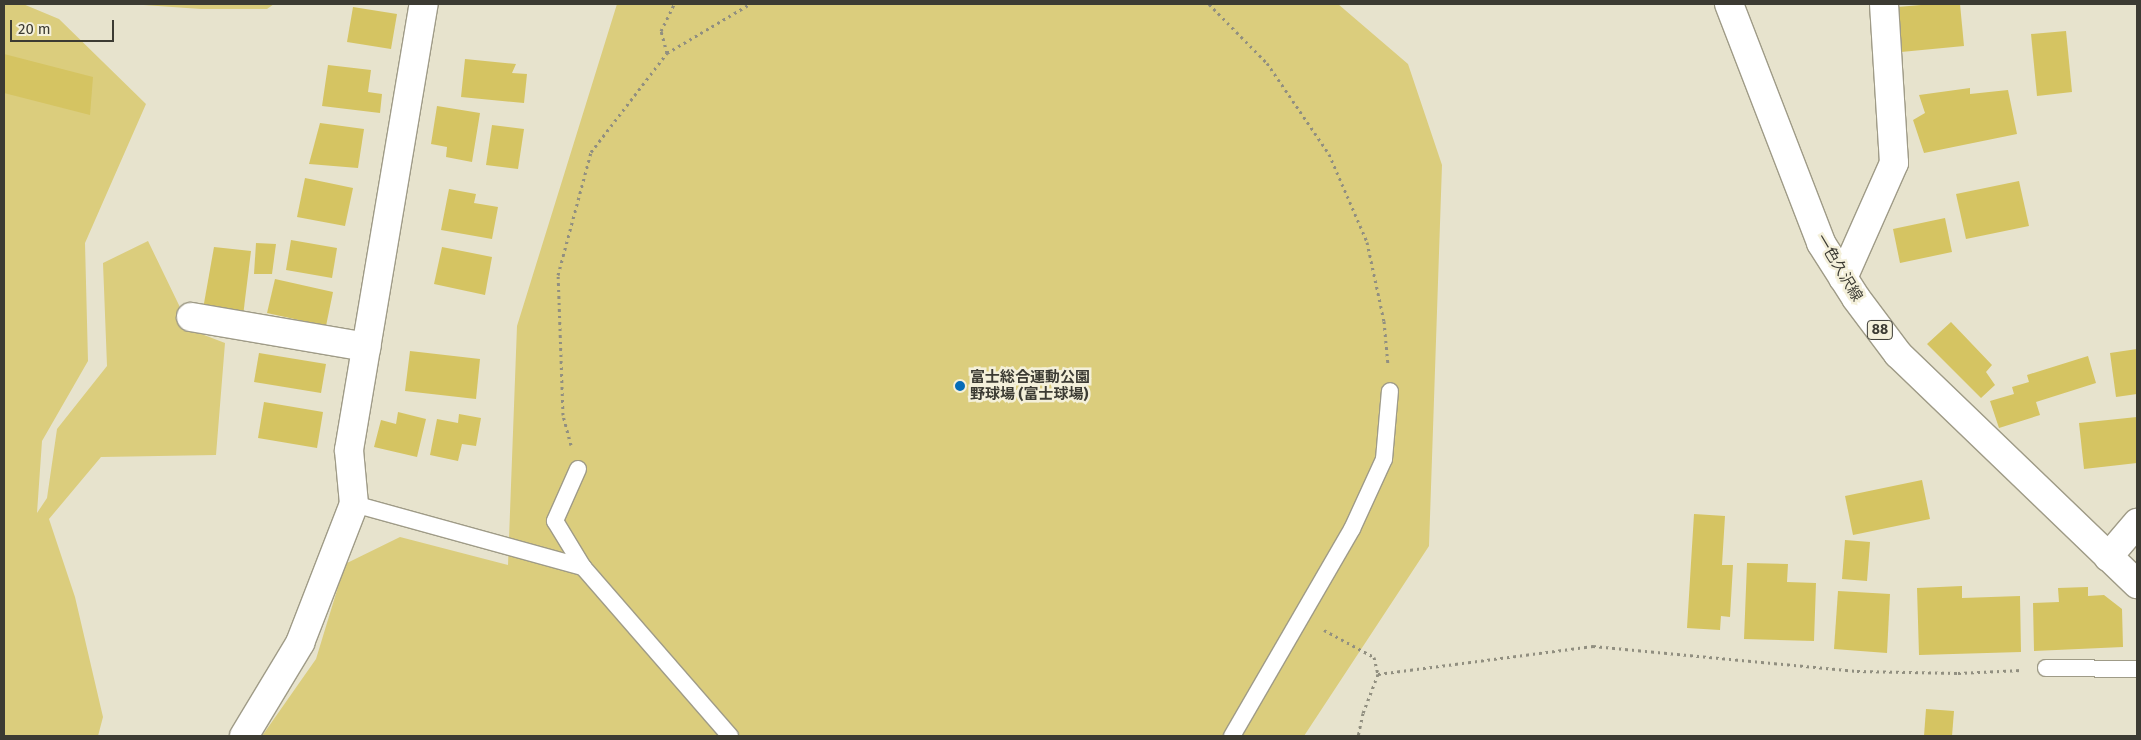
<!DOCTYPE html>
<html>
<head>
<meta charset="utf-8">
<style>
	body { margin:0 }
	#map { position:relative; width:2141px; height:740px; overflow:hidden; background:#e7e3cd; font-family:"Fira Sans","Noto Sans JP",sans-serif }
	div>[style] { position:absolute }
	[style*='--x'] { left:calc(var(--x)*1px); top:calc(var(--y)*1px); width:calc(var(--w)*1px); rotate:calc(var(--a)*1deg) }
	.green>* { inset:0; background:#dbcd7d }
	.building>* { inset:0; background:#d5c462 }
	.path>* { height:3px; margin-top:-1.5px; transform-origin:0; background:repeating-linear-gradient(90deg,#918f80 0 2.5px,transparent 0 6.5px) }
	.roads { filter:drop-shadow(1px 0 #9f9b87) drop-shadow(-1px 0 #9f9b87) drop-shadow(0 1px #9f9b87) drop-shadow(0 -1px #9f9b87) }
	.service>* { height:16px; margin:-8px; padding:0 8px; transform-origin:8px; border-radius:8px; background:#fff }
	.minor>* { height:28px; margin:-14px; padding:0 14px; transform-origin:14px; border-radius:14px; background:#fff }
	.primary>* { height:28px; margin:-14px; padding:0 14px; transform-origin:14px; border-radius:14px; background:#fff }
	.dots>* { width:14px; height:14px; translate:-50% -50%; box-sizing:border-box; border:2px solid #f4f0da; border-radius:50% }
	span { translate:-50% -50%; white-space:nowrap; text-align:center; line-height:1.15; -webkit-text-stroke:5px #f4f0da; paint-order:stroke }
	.shield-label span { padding:1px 4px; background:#f4f0da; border:1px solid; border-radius:4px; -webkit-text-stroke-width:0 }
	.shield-label { font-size:14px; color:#3c3b33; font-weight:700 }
	.street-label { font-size:15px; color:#3c3b33 }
	.poi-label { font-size:15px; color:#3c3b33; font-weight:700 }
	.left { translate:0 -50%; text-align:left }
	.frame { position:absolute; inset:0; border:5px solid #3c3b33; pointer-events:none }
	.scale { position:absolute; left:10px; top:20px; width:104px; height:22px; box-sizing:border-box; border:2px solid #3c3b33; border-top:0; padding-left:6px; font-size:15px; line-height:18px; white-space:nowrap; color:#3c3b33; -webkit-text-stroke:4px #f4f0da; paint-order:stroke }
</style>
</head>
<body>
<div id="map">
	<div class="green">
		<i style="clip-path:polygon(4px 4px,23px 4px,59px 19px,146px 104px,85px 243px,88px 361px,42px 441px,37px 513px,47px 498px,57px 429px,107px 366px,103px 263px,148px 241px,191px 330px,225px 343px,216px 455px,101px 457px,49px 519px,75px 597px,103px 717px,98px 736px,4px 736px)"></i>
		<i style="clip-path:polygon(129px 4px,274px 4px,267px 9px,201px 9px)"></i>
		<i style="clip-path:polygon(617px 4px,1338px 4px,1408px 64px,1442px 165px,1429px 546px,1304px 736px,262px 736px,316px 659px,345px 564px,400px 537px,508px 565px,517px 326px)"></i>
	</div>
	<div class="building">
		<i style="clip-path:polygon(1933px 4px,1960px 4px,1964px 46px,1901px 52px,1897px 7px)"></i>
		<i style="clip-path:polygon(353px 7px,397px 14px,391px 49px,347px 42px)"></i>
		<i style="clip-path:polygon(2066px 31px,2072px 92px,2037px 96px,2031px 34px)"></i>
		<i style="clip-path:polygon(4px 54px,93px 77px,90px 115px,4px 93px)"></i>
		<i style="clip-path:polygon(465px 59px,516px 64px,512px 73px,527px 74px,524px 103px,461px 97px)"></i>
		<i style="clip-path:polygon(328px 65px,371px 70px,368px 92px,382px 94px,380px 113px,322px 106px)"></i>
		<i style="clip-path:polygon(1970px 88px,1970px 94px,2008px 90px,2017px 134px,1924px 153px,1913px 120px,1925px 113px,1919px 95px)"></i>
		<i style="clip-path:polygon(437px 106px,480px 113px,472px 162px,446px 157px,447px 147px,431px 144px)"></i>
		<i style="clip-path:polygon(320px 123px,364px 129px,358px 168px,309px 164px)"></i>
		<i style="clip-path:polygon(492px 125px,524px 129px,518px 169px,486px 165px)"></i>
		<i style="clip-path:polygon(305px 178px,353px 188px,345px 226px,297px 217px)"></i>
		<i style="clip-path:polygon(2019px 181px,2029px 226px,1966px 239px,1956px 194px)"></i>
		<i style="clip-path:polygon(449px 189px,476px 194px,474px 203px,498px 207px,492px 239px,441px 230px)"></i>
		<i style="clip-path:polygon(1945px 218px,1952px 252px,1900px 263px,1893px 229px)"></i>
		<i style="clip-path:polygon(291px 240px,337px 248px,332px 278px,286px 270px)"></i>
		<i style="clip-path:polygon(256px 243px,276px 244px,272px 274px,254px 274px)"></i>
		<i style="clip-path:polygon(214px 247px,251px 251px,243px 316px,203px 309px)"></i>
		<i style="clip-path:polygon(442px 247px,492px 257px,485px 295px,434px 284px)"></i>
		<i style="clip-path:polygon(275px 279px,333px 292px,326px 326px,267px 313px)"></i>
		<i style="clip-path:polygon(1951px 322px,1992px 365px,1986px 372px,1995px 385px,1981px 398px,1927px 344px)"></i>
		<i style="clip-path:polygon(2137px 349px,2137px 394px,2116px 397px,2110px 353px)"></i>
		<i style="clip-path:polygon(410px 351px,480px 359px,476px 399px,405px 391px)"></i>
		<i style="clip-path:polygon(259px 353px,326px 364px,321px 393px,254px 382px)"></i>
		<i style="clip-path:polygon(2088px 356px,2096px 383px,2036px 402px,2040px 415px,1999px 428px,1990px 401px,2014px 394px,2012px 387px,2029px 382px,2027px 375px)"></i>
		<i style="clip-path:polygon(264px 402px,323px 412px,317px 448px,258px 438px)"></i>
		<i style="clip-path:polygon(398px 412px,426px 419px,417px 457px,374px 447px,381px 420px,396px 424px)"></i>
		<i style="clip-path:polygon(459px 414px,481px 418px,476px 446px,462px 444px,458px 461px,430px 455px,437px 419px,458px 423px)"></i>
		<i style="clip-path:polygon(2137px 417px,2137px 463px,2084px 469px,2079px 423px)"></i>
		<i style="clip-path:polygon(1922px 480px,1930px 519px,1853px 535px,1845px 496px)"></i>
		<i style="clip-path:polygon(1694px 514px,1725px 516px,1722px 565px,1733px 565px,1730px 617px,1721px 616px,1720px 630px,1687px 628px)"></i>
		<i style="clip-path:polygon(1845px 540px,1870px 542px,1867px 581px,1842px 579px)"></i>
		<i style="clip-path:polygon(1747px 563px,1788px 564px,1787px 582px,1816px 583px,1814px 641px,1744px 639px)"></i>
		<i style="clip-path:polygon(1962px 586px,1962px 598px,2020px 596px,2021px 652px,1919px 655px,1917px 588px)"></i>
		<i style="clip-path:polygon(2088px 587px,2088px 596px,2104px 595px,2122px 609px,2123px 647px,2034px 651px,2033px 603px,2059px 602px,2058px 588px)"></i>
		<i style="clip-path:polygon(1838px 591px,1890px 594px,1887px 653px,1834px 649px)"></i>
		<i style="clip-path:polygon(1926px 709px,1954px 711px,1952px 736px,1924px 736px)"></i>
	</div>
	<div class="path">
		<i style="--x:1209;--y:4;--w:83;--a:45.5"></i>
		<i style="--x:1267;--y:63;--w:110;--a:55.7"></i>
		<i style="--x:1329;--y:154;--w:96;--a:66.6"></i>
		<i style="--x:1367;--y:242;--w:81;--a:77.9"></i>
		<i style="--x:1384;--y:321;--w:44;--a:84.8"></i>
		<i style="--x:667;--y:53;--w:23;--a:-105"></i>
		<i style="--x:661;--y:31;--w:30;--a:-64"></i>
		<i style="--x:571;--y:445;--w:31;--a:-105"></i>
		<i style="--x:563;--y:415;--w:140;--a:-92"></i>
		<i style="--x:558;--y:275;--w:127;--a:-75"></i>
		<i style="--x:591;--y:152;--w:125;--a:-52.5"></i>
		<i style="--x:667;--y:53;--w:96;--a:-30.6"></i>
		<i style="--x:1324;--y:630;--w:57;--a:28.4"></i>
		<i style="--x:1374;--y:657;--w:17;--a:77"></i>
		<i style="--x:1378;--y:674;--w:42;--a:111"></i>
		<i style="--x:1363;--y:713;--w:24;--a:102"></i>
		<i style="--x:1378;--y:674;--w:217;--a:-7.4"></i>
		<i style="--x:1593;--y:646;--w:265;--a:5.4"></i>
		<i style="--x:1857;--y:671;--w:101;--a:1.1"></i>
		<i style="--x:1958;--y:673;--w:64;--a:-2.7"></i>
	</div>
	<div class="roads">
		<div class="service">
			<i style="--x:578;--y:469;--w:57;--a:113.9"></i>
			<i style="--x:555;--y:521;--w:54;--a:58.7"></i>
			<i style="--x:354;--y:504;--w:238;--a:15.4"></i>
			<i style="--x:583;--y:567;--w:224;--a:49"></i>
			<i style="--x:2046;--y:668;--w:91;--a:0.6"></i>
			<i style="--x:1232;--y:736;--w:239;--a:-59.9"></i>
			<i style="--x:1352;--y:529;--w:77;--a:-65.4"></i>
			<i style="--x:1384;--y:459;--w:68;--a:-85"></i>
		</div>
		<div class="minor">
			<i style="--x:1843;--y:278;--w:126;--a:-66.1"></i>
			<i style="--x:1894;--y:163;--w:159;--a:-93.6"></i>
			<i style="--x:191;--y:317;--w:178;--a:9.7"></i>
			<i style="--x:2108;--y:557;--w:45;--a:-49.5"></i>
			<i style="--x:244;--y:736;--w:109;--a:-58.9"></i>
			<i style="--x:300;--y:643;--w:149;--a:-68.8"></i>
			<i style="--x:354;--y:504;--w:54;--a:-95.3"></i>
			<i style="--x:349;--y:450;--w:452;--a:-80.5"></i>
		</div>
		<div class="primary">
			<i style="--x:1729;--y:4;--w:256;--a:68.9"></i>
			<i style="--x:1821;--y:243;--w:65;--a:57.5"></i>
			<i style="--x:1856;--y:298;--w:70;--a:53.1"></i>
			<i style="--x:1898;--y:354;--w:332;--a:43.9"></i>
		</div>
	</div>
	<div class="dots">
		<i style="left:960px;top:386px;background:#056cb8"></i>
	</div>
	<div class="shield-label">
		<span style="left:1880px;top:330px">88</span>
	</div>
	<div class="street-label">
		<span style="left:1839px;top:268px;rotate:59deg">一色久沢線</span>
	</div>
	<div class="poi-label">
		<span class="left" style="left:970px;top:386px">富士総合運動公園<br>野球場 (富士球場)</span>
	</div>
	<div class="frame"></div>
	<div class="scale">20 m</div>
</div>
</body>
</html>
